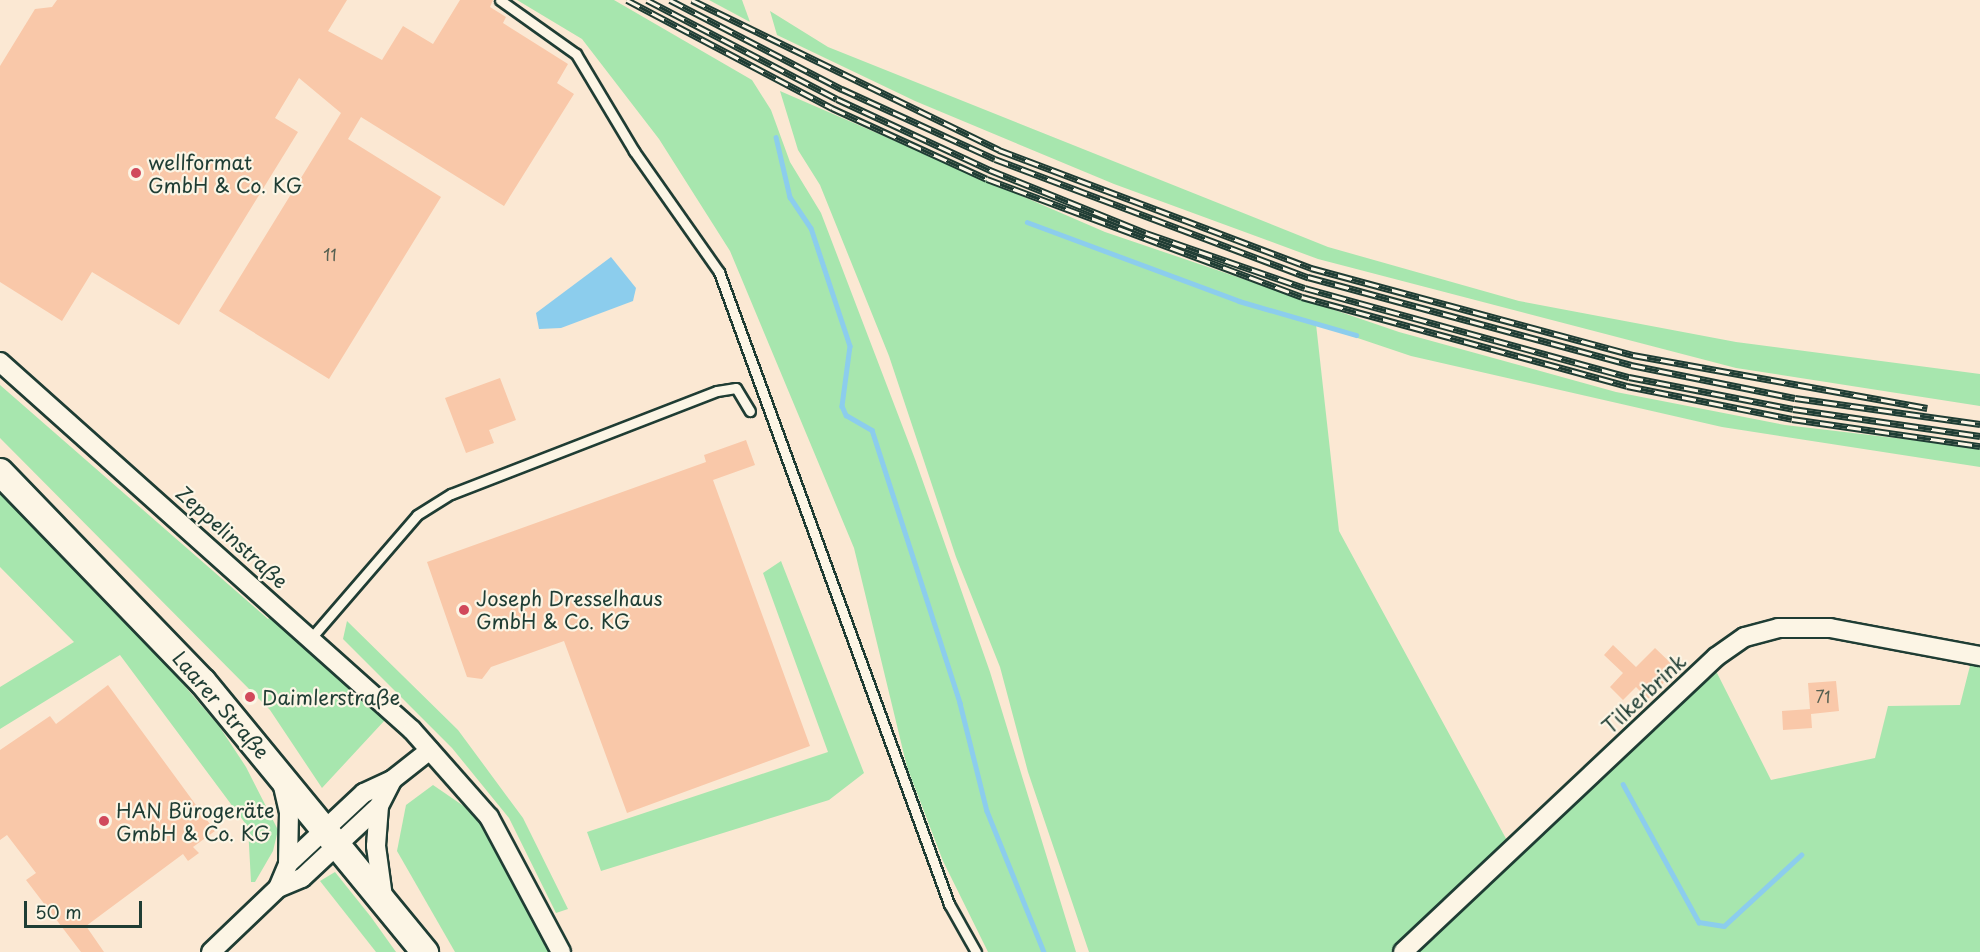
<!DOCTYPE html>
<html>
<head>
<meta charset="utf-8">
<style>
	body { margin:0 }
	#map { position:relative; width:1980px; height:952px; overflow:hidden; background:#fbe8d3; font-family:"Playpen Sans",sans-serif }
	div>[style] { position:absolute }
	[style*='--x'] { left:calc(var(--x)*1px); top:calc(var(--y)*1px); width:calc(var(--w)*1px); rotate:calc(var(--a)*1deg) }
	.green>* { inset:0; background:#a7e6ae }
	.water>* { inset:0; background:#8ccded }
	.stream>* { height:4.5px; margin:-2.25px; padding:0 2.25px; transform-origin:2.25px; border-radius:2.25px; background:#8ccded }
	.building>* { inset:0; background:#f9c8a9 }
	.roads { filter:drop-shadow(2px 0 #1f3d34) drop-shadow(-2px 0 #1f3d34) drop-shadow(0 2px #1f3d34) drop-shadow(0 -2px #1f3d34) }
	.service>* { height:9px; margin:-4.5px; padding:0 4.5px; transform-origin:4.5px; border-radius:4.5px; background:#fcf5e5 }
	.minor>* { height:18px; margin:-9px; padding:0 9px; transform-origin:9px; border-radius:9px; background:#fcf5e5 }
	.secondary>* { height:26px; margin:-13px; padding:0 13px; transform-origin:13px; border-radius:13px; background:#fcf5e5 }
	.rail>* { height:7px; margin-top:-3.5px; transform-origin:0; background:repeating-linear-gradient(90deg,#fcf5e5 0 14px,#1f3d34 0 28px); box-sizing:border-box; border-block:2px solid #1f3d34 }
	.dots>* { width:16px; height:16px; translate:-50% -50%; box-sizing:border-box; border:3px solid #fcf5e5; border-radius:50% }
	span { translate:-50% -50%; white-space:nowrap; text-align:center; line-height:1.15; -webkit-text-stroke:4.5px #fcf5e5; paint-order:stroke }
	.number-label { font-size:16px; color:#566051 }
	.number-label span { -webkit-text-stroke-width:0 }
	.poi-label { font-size:20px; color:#1f3d34 }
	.left { translate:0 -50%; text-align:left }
	.street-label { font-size:20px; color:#1f3d34 }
	.scale { position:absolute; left:24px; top:901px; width:118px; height:27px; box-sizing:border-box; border:3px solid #1f3d34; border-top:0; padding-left:8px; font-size:18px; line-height:21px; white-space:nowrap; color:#1f3d34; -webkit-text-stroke:4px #fcf5e5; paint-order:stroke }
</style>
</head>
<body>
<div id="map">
	<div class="green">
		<i style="clip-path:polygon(517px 0,614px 0,752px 80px,771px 110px,790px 162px,821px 213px,915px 459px,990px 672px,1076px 952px,988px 952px,943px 861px,907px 767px,854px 548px,730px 251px,659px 139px,582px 39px)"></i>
		<i style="clip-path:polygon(709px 0,742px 0,750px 22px)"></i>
		<i style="clip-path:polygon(770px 11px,828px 47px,1328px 247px,1519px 301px,1736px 342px,1980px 374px,1980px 406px,1736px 368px,1318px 259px,1114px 184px,915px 101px,777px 35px)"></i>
		<i style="clip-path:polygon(780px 91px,1105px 232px,1399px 332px,1616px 392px,1785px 425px,1980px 448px,1980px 467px,1722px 427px,1411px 356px,1316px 324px,1339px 531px,1510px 846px,1394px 952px,1089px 952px,1028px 772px,1000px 667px,956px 557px,889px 356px,820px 185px,798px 150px)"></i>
		<i style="clip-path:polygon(0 385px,268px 619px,273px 615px,385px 720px,322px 788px,270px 710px,0 438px)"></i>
		<i style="clip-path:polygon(0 491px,129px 621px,219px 726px,246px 767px,278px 830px,273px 851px,255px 882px,251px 882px,248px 827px,120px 655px,0 729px,0 687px,74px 642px,0 567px)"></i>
		<i style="clip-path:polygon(781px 561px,864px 773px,829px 800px,601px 871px,587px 832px,828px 752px,763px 573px)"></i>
		<i style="clip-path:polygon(347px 621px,458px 730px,523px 818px,568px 909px,556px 913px,509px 818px,452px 748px,343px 639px)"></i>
		<i style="clip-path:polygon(1972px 658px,1980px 660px,1980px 952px,1415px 952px,1716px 671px,1771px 780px,1875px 758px,1888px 706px,1960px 705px)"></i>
		<i style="clip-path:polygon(433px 785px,468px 809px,495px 843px,553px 952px,455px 952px,397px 851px,406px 805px)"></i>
		<i style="clip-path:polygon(335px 872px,371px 917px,396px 952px,376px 952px,320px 881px)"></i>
	</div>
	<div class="water">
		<i style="clip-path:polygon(611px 257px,636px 288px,633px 301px,561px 328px,539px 329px,536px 313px)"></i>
	</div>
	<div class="stream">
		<i style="--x:776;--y:137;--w:62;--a:76.9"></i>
		<i style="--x:790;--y:197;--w:37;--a:56"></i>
		<i style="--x:811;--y:228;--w:124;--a:71.7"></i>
		<i style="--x:850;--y:346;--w:61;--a:97.6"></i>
		<i style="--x:842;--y:406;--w:10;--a:66"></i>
		<i style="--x:846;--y:415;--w:30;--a:30"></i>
		<i style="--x:872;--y:430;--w:287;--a:72.1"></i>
		<i style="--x:960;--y:703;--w:111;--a:76"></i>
		<i style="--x:987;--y:811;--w:152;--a:68"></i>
		<i style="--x:1027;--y:222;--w:226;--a:20.4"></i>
		<i style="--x:1239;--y:301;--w:122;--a:16.2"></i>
		<i style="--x:1623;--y:784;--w:158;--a:61.2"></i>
		<i style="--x:1699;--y:922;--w:25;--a:9"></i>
		<i style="--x:1724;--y:926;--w:105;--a:-42.7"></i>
	</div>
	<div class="building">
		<i style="clip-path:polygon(57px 0,347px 0,328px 31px,382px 60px,403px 26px,433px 44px,460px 0,493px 0,490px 7px,506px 17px,503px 23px,568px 64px,557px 83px,574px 94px,504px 206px,361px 117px,348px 139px,441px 197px,329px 379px,219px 311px,341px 113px,299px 78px,275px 118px,298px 132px,179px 325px,92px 272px,62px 321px,0 282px,0 66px,35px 9px,52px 7px)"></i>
		<i style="clip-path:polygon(500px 378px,516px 420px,489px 430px,494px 443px,466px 453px,445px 398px)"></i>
		<i style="clip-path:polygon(746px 440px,755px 465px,713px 480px,810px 746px,627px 813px,564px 641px,491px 667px,482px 679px,467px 677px,427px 562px,706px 462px,704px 455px)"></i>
		<i style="clip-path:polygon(1613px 645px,1636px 667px,1655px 648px,1677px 669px,1648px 699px,1636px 687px,1623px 700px,1610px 687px,1623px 673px,1604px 655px)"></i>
		<i style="clip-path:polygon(1836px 681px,1839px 711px,1811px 714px,1812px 728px,1783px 730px,1782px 711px,1810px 709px,1808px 683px)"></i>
		<i style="clip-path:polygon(108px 685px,215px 831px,193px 847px,199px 853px,188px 861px,183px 854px,86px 926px,104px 952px,81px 952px,26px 880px,36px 873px,7px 835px,0 840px,0 750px,50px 716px,56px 724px)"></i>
	</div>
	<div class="roads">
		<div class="service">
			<i style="--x:500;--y:0;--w:93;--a:35.4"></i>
			<i style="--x:576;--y:54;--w:113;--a:59.1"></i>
			<i style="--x:634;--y:151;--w:148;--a:54.9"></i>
			<i style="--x:719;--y:272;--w:673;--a:70"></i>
			<i style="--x:949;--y:904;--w:55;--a:60.6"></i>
			<i style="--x:311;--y:638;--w:162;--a:-49.2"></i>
			<i style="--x:417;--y:515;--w:40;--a:-32"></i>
			<i style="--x:451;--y:494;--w:285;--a:-21.2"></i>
			<i style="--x:717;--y:391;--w:19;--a:-9"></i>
			<i style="--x:736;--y:388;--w:27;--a:59"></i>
		</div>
		<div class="minor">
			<i style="--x:0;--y:362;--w:552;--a:41.77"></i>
			<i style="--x:412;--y:730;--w:116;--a:48.5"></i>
			<i style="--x:489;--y:817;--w:153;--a:61.9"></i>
			<i style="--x:282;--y:782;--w:31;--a:77"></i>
			<i style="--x:289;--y:812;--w:52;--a:91.1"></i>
			<i style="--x:379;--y:806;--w:40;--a:94.3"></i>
			<i style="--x:376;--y:846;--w:51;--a:82.2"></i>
			<i style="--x:278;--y:888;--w:26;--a:-67"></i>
			<i style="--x:288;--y:864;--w:104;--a:-43.1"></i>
			<i style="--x:364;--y:793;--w:31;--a:-25"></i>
			<i style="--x:392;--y:780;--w:48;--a:-38.3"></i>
			<i style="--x:211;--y:952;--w:93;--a:-43.7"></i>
			<i style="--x:278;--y:888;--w:26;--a:-23"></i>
			<i style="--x:302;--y:878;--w:105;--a:-43.1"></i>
			<i style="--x:379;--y:806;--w:29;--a:-63"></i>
			<i style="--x:1403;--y:952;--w:430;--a:-43.3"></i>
			<i style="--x:1716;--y:657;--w:35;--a:-35"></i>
			<i style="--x:1745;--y:637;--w:34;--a:-15"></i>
			<i style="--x:1778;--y:628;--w:52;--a:0"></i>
			<i style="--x:1830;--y:628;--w:153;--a:10.6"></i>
		</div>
		<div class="secondary">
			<i style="--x:0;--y:472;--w:292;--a:46"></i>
			<i style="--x:203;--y:682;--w:350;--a:50.6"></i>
		</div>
	</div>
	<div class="rail">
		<i style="--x:627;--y:0;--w:232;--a:27.8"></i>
		<i style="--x:832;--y:108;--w:170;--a:24.6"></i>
		<i style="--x:987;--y:179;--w:336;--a:20.5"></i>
		<i style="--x:1302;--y:297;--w:337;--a:15.3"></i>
		<i style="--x:1627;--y:386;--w:168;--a:11.3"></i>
		<i style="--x:1792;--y:419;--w:190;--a:8.2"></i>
		<i style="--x:647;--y:0;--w:214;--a:27.5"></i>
		<i style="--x:837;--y:99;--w:169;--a:24.9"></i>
		<i style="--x:990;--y:170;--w:168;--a:22"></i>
		<i style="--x:1146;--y:233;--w:168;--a:19.1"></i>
		<i style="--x:1305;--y:288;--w:336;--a:15.4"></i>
		<i style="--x:1629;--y:377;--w:167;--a:11"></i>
		<i style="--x:1793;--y:409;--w:189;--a:8.2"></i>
		<i style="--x:670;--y:0;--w:194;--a:27.4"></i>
		<i style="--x:842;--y:89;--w:168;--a:24.6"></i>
		<i style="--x:995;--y:159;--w:335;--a:20.7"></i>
		<i style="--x:1308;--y:277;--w:335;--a:15.2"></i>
		<i style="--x:1631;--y:365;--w:167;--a:11.4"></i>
		<i style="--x:1795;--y:398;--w:187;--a:8"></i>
		<i style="--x:692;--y:0;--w:342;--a:26"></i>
		<i style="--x:999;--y:150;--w:334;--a:20.7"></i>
		<i style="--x:1311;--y:268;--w:334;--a:15.1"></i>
		<i style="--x:1633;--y:355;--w:299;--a:10.2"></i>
	</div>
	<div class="dots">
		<i style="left:136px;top:173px;background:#d1495b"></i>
		<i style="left:464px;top:610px;background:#d1495b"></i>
		<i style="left:250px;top:697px;background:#d1495b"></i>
		<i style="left:104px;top:821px;background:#d1495b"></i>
	</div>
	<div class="number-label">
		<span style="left:330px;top:254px">11</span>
		<span style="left:1823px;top:696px">71</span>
	</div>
	<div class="poi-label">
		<span class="left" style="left:148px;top:174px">wellformat<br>GmbH &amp; Co. KG</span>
		<span class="left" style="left:476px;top:610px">Joseph Dresselhaus<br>GmbH &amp; Co. KG</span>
		<span class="left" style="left:262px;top:697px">Daimlerstraße</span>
		<span class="left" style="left:116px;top:822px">HAN Bürogeräte<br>GmbH &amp; Co. KG</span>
	</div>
	<div class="street-label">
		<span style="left:232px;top:537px;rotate:42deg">Zeppelinstraße</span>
		<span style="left:1644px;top:694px;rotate:-43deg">Tilkerbrink</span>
		<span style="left:221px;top:705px;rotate:49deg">Laarer Straße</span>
	</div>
	<div class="scale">50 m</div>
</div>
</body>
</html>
